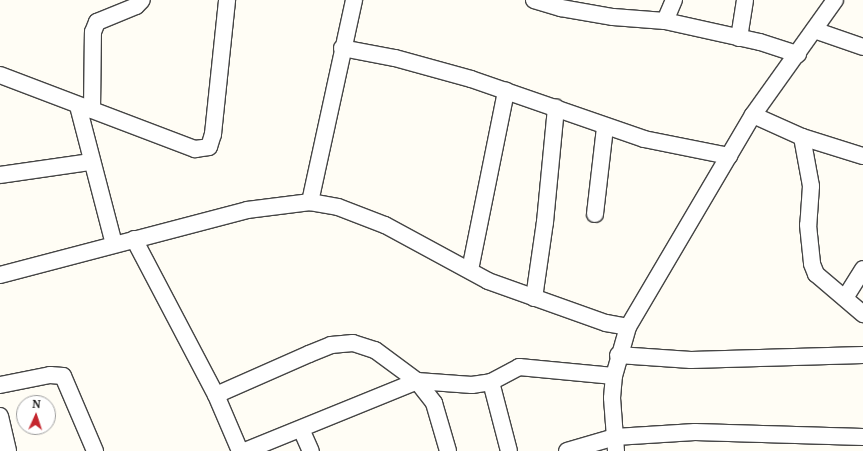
<!DOCTYPE html>
<html>
<head>
<meta charset="utf-8">
<style>
	body { margin:0 }
	#map { position:relative; width:863px; height:451px; overflow:hidden; background:#fffdf5; font-family:"PT Serif",serif }
	div>[style] { position:absolute }
	[style*='--x'] { left:calc(var(--x)*1px); top:calc(var(--y)*1px); width:calc(var(--w)*1px); rotate:calc(var(--a)*1deg) }
	.roads { filter:drop-shadow(1px 0 #444) drop-shadow(-1px 0 #444) drop-shadow(0 1px #444) drop-shadow(0 -1px #444) }
	.minor>* { height:16px; margin:-8px; padding:0 8px; transform-origin:8px; border-radius:8px; background:#fff }
	span { translate:-50% -50%; white-space:nowrap; text-align:center; line-height:1.15; -webkit-text-stroke:4px #fff; paint-order:stroke }
	.north { position:absolute; left:16px; top:395px; width:40px; height:40px; box-sizing:border-box; background:#fff; border:1px solid #a0a0a0; border-radius:50%; rotate:3deg; font-size:11px; font-weight:700; line-height:16px; text-align:center; color:#111 }
	.north::after { content:''; display:block; margin:auto; width:14px; height:18px; background:#c4262e; clip-path:polygon(50% 0,100% 100%,50% 72%,0 100%) }
</style>
</head>
<body>
<div id="map">
	<div class="roads">
		<div class="minor">
			<i style="--x:534;--y:0;--w:28;--a:17"></i>
			<i style="--x:561;--y:8;--w:53;--a:9.8"></i>
			<i style="--x:613;--y:17;--w:52;--a:4.4"></i>
			<i style="--x:665;--y:21;--w:97;--a:12.5"></i>
			<i style="--x:760;--y:42;--w:40;--a:18"></i>
			<i style="--x:665;--y:21;--w:23;--a:-67"></i>
			<i style="--x:814;--y:30;--w:52;--a:19.1"></i>
			<i style="--x:739;--y:38;--w:38;--a:-81"></i>
			<i style="--x:342;--y:48;--w:54;--a:10.7"></i>
			<i style="--x:395;--y:58;--w:79;--a:15.4"></i>
			<i style="--x:471;--y:79;--w:183;--a:19.1"></i>
			<i style="--x:644;--y:139;--w:87;--a:11.3"></i>
			<i style="--x:0;--y:75;--w:209;--a:20.8"></i>
			<i style="--x:195;--y:149;--w:14;--a:-8"></i>
			<i style="--x:209;--y:147;--w:14;--a:-73"></i>
			<i style="--x:213;--y:134;--w:135;--a:-84"></i>
			<i style="--x:78;--y:106;--w:143;--a:75.4"></i>
			<i style="--x:92;--y:110;--w:78;--a:-89.3"></i>
			<i style="--x:93;--y:32;--w:11;--a:-68"></i>
			<i style="--x:97;--y:22;--w:42;--a:-22.3"></i>
			<i style="--x:136;--y:6;--w:8;--a:-45"></i>
			<i style="--x:753;--y:115;--w:54;--a:24.2"></i>
			<i style="--x:802;--y:137;--w:64;--a:17.3"></i>
			<i style="--x:802;--y:137;--w:50;--a:79.6"></i>
			<i style="--x:811;--y:186;--w:39;--a:94"></i>
			<i style="--x:808;--y:225;--w:39;--a:84"></i>
			<i style="--x:812;--y:264;--w:11;--a:68"></i>
			<i style="--x:816;--y:274;--w:62;--a:40.4"></i>
			<i style="--x:0;--y:175;--w:91;--a:-8.2"></i>
			<i style="--x:310;--y:202;--w:207;--a:-77.7"></i>
			<i style="--x:595;--y:214;--w:88;--a:-83.4"></i>
			<i style="--x:134;--y:239;--w:176;--a:62.3"></i>
			<i style="--x:216;--y:395;--w:61;--a:66.8"></i>
			<i style="--x:470;--y:270;--w:183;--a:-78.6"></i>
			<i style="--x:0;--y:275;--w:255;--a:-14.7"></i>
			<i style="--x:247;--y:210;--w:64;--a:-7.2"></i>
			<i style="--x:310;--y:202;--w:28;--a:10"></i>
			<i style="--x:338;--y:207;--w:50;--a:21"></i>
			<i style="--x:385;--y:225;--w:117;--a:28.5"></i>
			<i style="--x:488;--y:281;--w:125;--a:19.6"></i>
			<i style="--x:606;--y:323;--w:22;--a:10"></i>
			<i style="--x:534;--y:298;--w:77;--a:-81.8"></i>
			<i style="--x:545;--y:222;--w:115;--a:-84.5"></i>
			<i style="--x:845;--y:298;--w:34;--a:-58"></i>
			<i style="--x:618;--y:355;--w:73;--a:3.9"></i>
			<i style="--x:691;--y:360;--w:172;--a:-1.7"></i>
			<i style="--x:491;--y:382;--w:71;--a:75.4"></i>
			<i style="--x:0;--y:385;--w:51;--a:-11.3"></i>
			<i style="--x:50;--y:375;--w:13;--a:4"></i>
			<i style="--x:63;--y:376;--w:82;--a:66.9"></i>
			<i style="--x:216;--y:395;--w:102;--a:-23.8"></i>
			<i style="--x:309;--y:354;--w:24;--a:-22"></i>
			<i style="--x:331;--y:345;--w:22;--a:-5"></i>
			<i style="--x:353;--y:343;--w:23;--a:18"></i>
			<i style="--x:375;--y:350;--w:52;--a:36.4"></i>
			<i style="--x:417;--y:381;--w:28;--a:52"></i>
			<i style="--x:434;--y:403;--w:50;--a:73.7"></i>
			<i style="--x:0;--y:416;--w:36;--a:77"></i>
			<i style="--x:301;--y:429;--w:24;--a:66"></i>
			<i style="--x:245;--y:451;--w:186;--a:-22.1"></i>
			<i style="--x:417;--y:381;--w:55;--a:4.2"></i>
			<i style="--x:472;--y:385;--w:19;--a:-9"></i>
			<i style="--x:491;--y:382;--w:32;--a:-28"></i>
			<i style="--x:519;--y:367;--w:95;--a:5.4"></i>
			<i style="--x:567;--y:451;--w:50;--a:-16.3"></i>
			<i style="--x:615;--y:437;--w:80;--a:-3.6"></i>
			<i style="--x:695;--y:432;--w:168;--a:1.7"></i>
			<i style="--x:616;--y:451;--w:53;--a:-94.3"></i>
			<i style="--x:612;--y:398;--w:22;--a:-85"></i>
			<i style="--x:614;--y:376;--w:51;--a:-74.1"></i>
			<i style="--x:628;--y:327;--w:246;--a:-59.5"></i>
			<i style="--x:753;--y:115;--w:141;--a:-54.5"></i>
		</div>
	</div>
	<div class="north">N</div>
</div>
</body>
</html>
